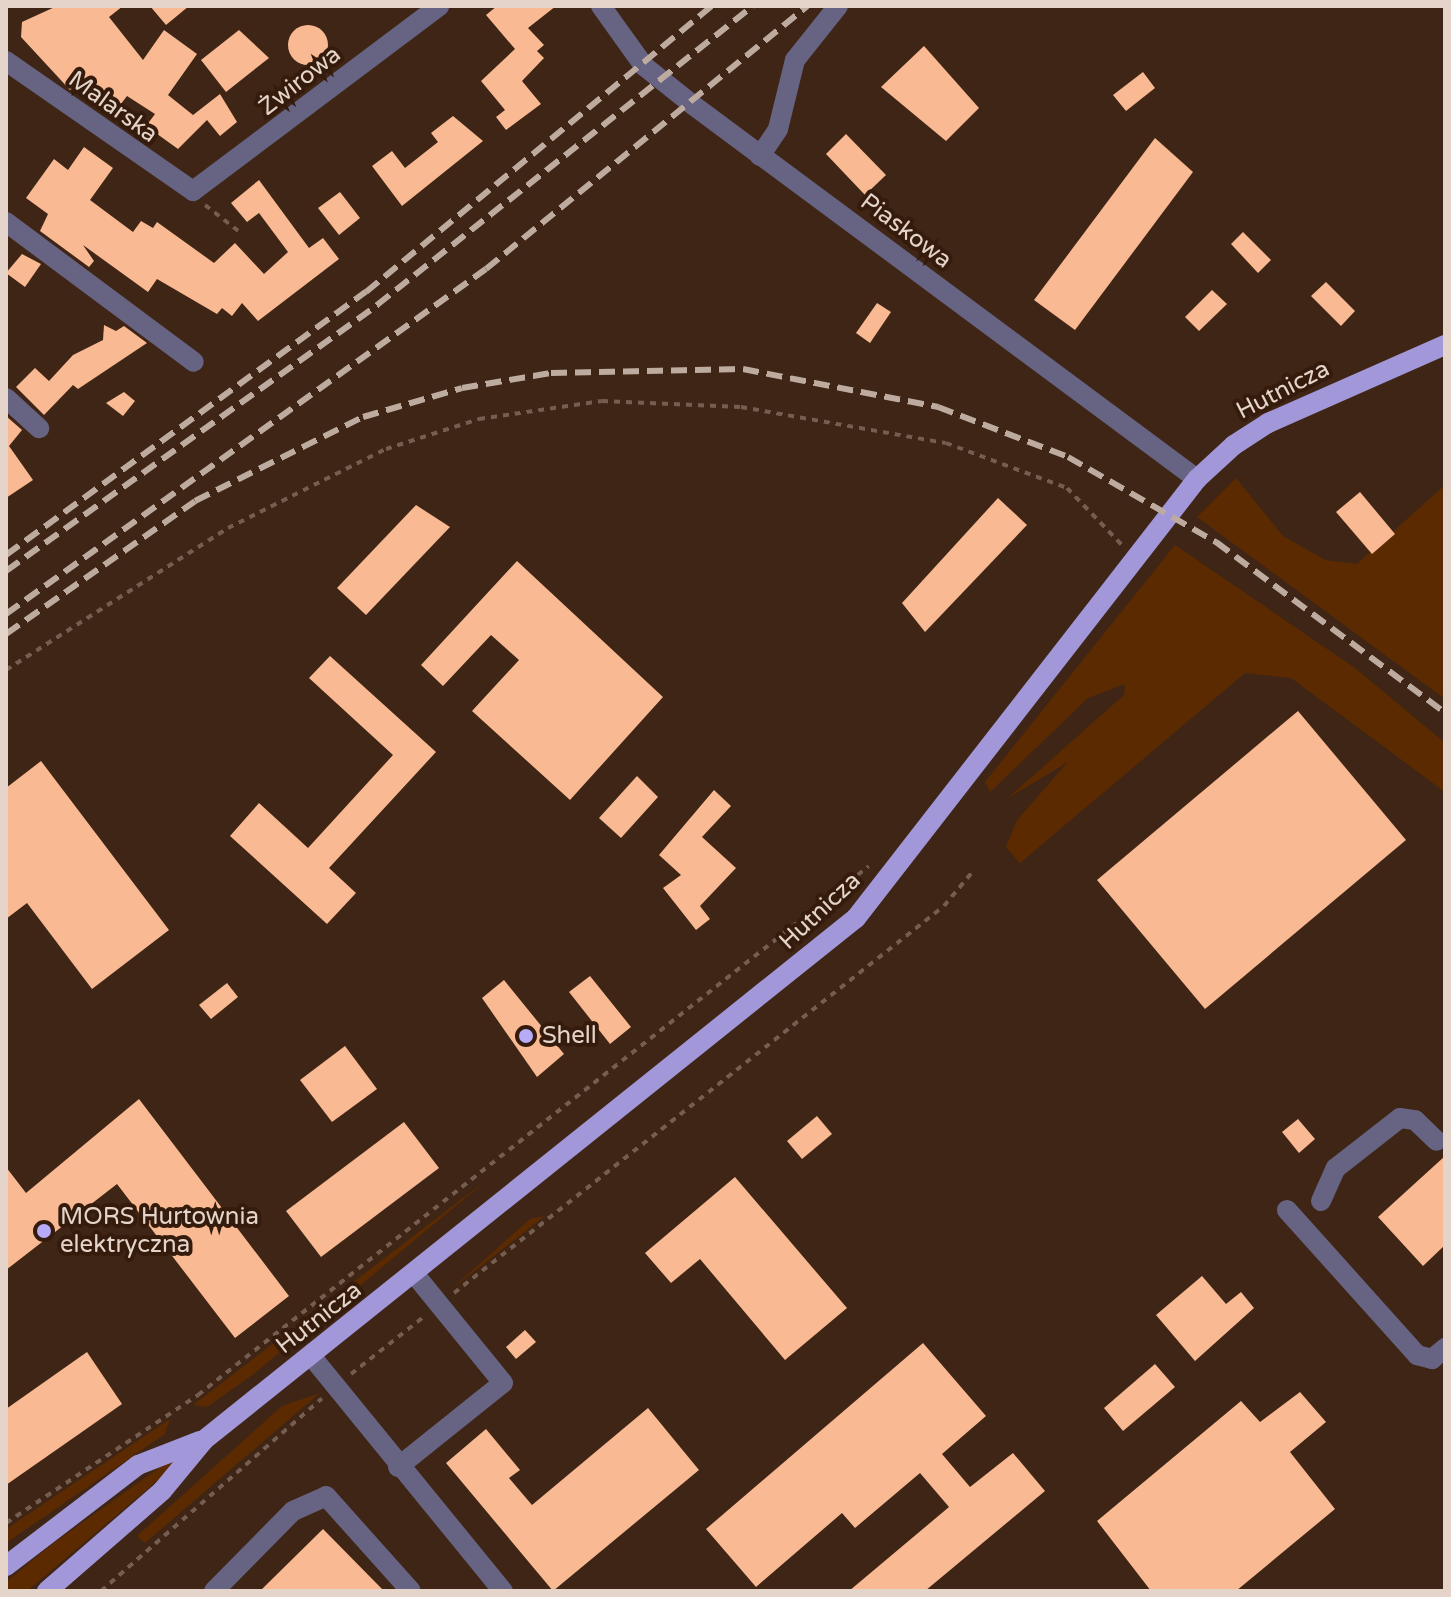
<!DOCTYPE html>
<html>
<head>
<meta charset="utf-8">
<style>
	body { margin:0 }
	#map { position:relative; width:1451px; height:1597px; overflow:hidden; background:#3f2515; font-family:"Varela Round",sans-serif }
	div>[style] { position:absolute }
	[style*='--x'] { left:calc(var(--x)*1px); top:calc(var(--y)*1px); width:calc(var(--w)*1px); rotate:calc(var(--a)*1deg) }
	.green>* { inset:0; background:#5c2a01 }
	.building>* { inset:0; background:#f8b993 }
	.round { border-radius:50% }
	.path>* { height:4px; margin-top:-2px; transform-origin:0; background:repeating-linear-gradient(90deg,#755e50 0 6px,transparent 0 12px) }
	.minor>* { height:20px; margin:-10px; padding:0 10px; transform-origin:10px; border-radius:10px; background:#676383 }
	.major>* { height:20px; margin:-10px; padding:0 10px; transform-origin:10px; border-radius:10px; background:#a298d9 }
	.rail>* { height:6px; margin-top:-3px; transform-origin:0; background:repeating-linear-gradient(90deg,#beaba0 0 16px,transparent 0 24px) }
	.dots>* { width:22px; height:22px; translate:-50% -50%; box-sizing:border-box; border:4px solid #341b0b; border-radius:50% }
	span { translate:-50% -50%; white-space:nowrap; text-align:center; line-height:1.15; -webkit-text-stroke:8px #341b0b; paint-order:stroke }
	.street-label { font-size:24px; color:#e5d4ca }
	.poi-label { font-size:24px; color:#e5d4ca }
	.left { translate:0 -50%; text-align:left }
	.frame { position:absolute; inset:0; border:8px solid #e5d4ca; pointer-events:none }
</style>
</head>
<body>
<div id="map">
	<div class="green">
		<i style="clip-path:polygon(1236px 478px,1283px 536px,1325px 560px,1357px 564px,1445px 485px,1445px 699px,1197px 517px)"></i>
		<i style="clip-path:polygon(1175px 545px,1355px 668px,1445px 743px,1445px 792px,1291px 678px,1245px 673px,1020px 863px,1006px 847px,1017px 820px,1068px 762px,1008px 798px,1124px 695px,1125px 684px,1088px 698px,990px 792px,985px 782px)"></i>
		<i style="clip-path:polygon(493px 1175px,255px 1373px,207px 1407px,193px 1405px)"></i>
		<i style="clip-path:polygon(545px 1216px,449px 1291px,530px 1219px)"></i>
		<i style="clip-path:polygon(320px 1393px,145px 1543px,137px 1536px,282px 1406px)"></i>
		<i style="clip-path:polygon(170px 1419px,165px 1434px,6px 1543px,6px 1529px)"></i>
		<i style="clip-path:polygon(188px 1447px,190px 1453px,27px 1591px,6px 1591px,6px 1582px,51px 1545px)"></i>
	</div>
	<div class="building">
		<i style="clip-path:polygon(57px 6px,123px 6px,109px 17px,143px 60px,164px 30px,197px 54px,168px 95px,193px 115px,220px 94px,237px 122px,220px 136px,207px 120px,178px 149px,146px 126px,155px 114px,127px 96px,114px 113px,76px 85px,70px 90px,21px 37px,22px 22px)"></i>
		<i style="clip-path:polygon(150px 6px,189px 6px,166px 25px)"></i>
		<i style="clip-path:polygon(497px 6px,556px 6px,528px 28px,544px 45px,537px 51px,544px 58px,522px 81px,541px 104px,506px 130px,496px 117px,505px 110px,481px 81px,515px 49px,486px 15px)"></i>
		<i class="round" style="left:288px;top:25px;width:40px;height:40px"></i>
		<i style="clip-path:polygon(239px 30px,269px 58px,226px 92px,201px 60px)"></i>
		<i style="clip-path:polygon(924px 46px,979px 108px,946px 141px,881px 87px)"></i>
		<i style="clip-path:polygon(1143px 72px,1155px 88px,1126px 111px,1113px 95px)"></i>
		<i style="clip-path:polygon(453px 116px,483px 141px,402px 206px,372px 166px,392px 151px,405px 168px,438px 142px,431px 133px)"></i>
		<i style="clip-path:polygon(846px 134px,886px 175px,865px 195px,826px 154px)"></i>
		<i style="clip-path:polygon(1155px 138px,1193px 172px,1075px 330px,1034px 300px)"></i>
		<i style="clip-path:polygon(84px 147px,113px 168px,90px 200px,133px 232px,141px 221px,153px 228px,157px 222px,214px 263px,235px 243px,264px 274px,288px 252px,259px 213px,247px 222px,231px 203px,259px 180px,309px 248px,323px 238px,339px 259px,258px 321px,242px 303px,232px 316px,222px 308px,217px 314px,157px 279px,148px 292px,83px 245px,94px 261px,89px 267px,40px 231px,48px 214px,26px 198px,54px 159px,68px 170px)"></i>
		<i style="clip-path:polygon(340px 192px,360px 218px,339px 235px,318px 208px)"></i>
		<i style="clip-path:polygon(1243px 232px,1271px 260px,1258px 273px,1231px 244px)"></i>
		<i style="clip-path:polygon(22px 254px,41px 264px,25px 287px,6px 273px)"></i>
		<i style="clip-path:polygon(1326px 282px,1355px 311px,1341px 326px,1311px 296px)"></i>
		<i style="clip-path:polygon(1212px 290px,1227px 304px,1199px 331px,1185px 317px)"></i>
		<i style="clip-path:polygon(877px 303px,891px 312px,870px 343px,856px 333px)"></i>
		<i style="clip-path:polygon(104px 325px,116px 331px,124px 326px,147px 343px,78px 389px,73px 385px,44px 415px,16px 387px,35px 368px,49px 381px,73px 355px,103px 340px)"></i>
		<i style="clip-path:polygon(124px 392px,135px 401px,123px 416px,106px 403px)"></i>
		<i style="clip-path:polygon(6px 416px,22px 430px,9px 446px,33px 480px,6px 498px)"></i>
		<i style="clip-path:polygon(1360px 492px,1395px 534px,1372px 554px,1336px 512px)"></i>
		<i style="clip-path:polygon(998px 498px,1027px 525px,925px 632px,902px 603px)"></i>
		<i style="clip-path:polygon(416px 505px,450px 527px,366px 615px,337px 588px)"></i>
		<i style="clip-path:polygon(517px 561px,663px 697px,570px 800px,472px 711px,519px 660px,491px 635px,443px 686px,421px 665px)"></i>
		<i style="clip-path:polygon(330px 656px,436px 752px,329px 868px,356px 893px,327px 924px,230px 836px,259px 803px,308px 848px,393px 755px,309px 678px)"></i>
		<i style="clip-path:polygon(1298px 711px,1406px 840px,1205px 1009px,1097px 880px)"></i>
		<i style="clip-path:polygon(41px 761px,169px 930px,92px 989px,27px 903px,6px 919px,6px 788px)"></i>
		<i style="clip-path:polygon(637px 776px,658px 797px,621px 838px,599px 818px)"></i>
		<i style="clip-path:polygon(714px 790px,731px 806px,702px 837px,736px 868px,700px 906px,710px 919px,696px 930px,663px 888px,681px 875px,659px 855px)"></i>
		<i style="clip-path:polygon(590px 976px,631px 1027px,610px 1044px,569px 992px)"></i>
		<i style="clip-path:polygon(504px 980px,564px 1054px,537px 1077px,482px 998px)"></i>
		<i style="clip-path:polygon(227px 983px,238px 997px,211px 1019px,199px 1005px)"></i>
		<i style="clip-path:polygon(345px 1046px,377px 1089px,332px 1122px,300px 1080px)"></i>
		<i style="clip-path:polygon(139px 1099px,289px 1296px,235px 1338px,117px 1184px,6px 1270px,6px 1167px,26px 1193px)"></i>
		<i style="clip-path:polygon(817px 1116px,832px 1134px,802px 1159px,787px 1141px)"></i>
		<i style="clip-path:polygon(1298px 1119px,1315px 1139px,1299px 1153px,1282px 1132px)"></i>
		<i style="clip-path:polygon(404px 1122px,439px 1168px,321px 1257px,286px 1211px)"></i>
		<i style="clip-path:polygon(1445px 1156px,1445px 1245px,1423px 1266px,1378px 1217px)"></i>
		<i style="clip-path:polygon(735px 1177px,847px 1308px,785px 1360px,700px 1259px,671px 1283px,645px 1253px)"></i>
		<i style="clip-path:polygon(1202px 1276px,1226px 1304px,1241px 1292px,1254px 1308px,1195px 1361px,1156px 1315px)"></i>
		<i style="clip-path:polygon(525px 1330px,536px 1342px,516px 1359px,506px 1347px)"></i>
		<i style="clip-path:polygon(923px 1343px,986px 1416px,942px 1454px,970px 1487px,1013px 1453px,1045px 1491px,925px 1591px,849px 1591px,949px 1507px,920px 1473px,855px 1528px,842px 1513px,756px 1587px,706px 1529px)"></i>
		<i style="clip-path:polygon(87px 1352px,122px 1404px,6px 1485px,6px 1409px)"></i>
		<i style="clip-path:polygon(1155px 1364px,1175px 1387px,1123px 1431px,1104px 1408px)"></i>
		<i style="clip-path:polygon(1300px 1392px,1326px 1422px,1290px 1452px,1335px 1509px,1236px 1591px,1151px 1591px,1097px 1521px,1241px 1401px,1260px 1422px)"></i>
		<i style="clip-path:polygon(648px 1408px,699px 1470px,553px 1591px,446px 1463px,486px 1429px,520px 1470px,509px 1478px,532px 1505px)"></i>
		<i style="clip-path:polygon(323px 1529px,384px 1591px,260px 1591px)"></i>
	</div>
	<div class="path">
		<i style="--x:205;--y:205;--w:46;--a:37.9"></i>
		<i style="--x:6;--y:670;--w:264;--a:-32.6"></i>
		<i style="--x:228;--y:528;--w:177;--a:-26.6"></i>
		<i style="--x:386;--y:449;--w:98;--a:-17.9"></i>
		<i style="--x:479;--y:419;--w:124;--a:-8.3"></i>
		<i style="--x:602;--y:401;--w:139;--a:2.5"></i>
		<i style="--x:741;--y:407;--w:208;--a:10"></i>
		<i style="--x:946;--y:443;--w:129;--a:20.4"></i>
		<i style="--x:1067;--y:488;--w:81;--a:46"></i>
		<i style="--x:454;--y:1293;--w:624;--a:-38.3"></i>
		<i style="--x:944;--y:906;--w:47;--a:-50.2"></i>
		<i style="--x:351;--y:1374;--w:95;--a:-38.2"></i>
		<i style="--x:6;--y:1523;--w:231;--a:-33.7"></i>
		<i style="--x:198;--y:1395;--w:854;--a:-38.25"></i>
		<i style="--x:101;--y:1591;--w:293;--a:-41.1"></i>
	</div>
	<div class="minor">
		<i style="--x:601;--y:6;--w:74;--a:54.4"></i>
		<i style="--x:644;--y:66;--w:63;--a:38.5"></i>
		<i style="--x:693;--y:105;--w:628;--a:36.58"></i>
		<i style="--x:6;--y:61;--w:228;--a:34.8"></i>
		<i style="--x:193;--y:191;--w:308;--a:-36.9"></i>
		<i style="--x:760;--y:156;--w:32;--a:-56"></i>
		<i style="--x:778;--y:129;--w:71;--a:-76.2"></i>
		<i style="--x:795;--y:60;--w:69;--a:-51.5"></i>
		<i style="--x:6;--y:222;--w:234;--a:36.7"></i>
		<i style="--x:6;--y:398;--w:45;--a:42.3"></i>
		<i style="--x:1321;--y:1201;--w:36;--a:-66"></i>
		<i style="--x:1336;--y:1168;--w:81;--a:-38"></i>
		<i style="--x:1400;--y:1118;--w:15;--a:8"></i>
		<i style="--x:1415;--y:1120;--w:30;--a:44"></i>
		<i style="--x:1287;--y:1210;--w:195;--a:48.1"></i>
		<i style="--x:1417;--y:1355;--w:16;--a:15"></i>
		<i style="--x:1432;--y:1359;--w:17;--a:-40"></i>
		<i style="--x:312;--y:1357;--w:302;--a:50.8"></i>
		<i style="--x:398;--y:1467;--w:134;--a:-38.7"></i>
		<i style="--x:503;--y:1383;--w:138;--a:-129.1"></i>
		<i style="--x:214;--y:1591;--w:112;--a:-45.4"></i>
		<i style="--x:293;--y:1511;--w:36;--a:-24"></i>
		<i style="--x:326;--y:1496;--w:127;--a:48.2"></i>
	</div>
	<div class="major">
		<i style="--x:6;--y:1566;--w:166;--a:-37.4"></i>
		<i style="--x:138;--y:1465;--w:66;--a:-21.2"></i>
		<i style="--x:47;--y:1591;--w:152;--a:-41"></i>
		<i style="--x:162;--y:1491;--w:66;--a:-50.5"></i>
		<i style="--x:204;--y:1440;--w:835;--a:-38.68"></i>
		<i style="--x:856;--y:918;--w:556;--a:-52.16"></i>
		<i style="--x:1197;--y:479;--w:50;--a:-42.6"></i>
		<i style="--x:1234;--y:445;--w:40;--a:-32.9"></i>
		<i style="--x:1268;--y:423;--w:193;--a:-23.8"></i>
	</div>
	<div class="rail">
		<i style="--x:6;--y:555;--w:446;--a:-36.2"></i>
		<i style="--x:366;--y:292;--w:449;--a:-39.6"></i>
		<i style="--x:6;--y:571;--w:457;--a:-35.6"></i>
		<i style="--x:377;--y:305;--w:480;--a:-38.5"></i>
		<i style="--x:6;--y:614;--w:591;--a:-35.71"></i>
		<i style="--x:486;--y:269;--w:415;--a:-39.3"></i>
		<i style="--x:6;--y:634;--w:231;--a:-35.1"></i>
		<i style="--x:195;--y:501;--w:188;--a:-26.6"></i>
		<i style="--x:363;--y:417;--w:103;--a:-16.3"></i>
		<i style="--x:462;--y:388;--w:90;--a:-9.6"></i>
		<i style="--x:551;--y:373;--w:192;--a:-1.2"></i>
		<i style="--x:743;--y:369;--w:199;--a:11"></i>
		<i style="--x:938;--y:407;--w:139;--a:21"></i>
		<i style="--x:1068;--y:457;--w:171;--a:29.9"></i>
		<i style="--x:1216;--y:542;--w:286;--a:36.7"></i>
	</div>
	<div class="dots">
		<i style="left:526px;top:1036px;background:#b7abf8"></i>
		<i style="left:44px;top:1231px;background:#b7abf8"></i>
	</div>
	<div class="street-label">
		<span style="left:300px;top:81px;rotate:-38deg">Żwirowa</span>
		<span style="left:113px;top:107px;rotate:36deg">Malarska</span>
		<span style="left:906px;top:231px;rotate:37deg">Piaskowa</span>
		<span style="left:1283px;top:390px;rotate:-27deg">Hutnicza</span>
		<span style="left:820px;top:911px;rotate:-43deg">Hutnicza</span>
		<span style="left:319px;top:1318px;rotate:-38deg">Hutnicza</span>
	</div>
	<div class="poi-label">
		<span class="left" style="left:542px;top:1036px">Shell</span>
		<span class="left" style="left:60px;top:1231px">MORS Hurtownia<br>elektryczna</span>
	</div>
	<div class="frame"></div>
</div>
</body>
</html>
